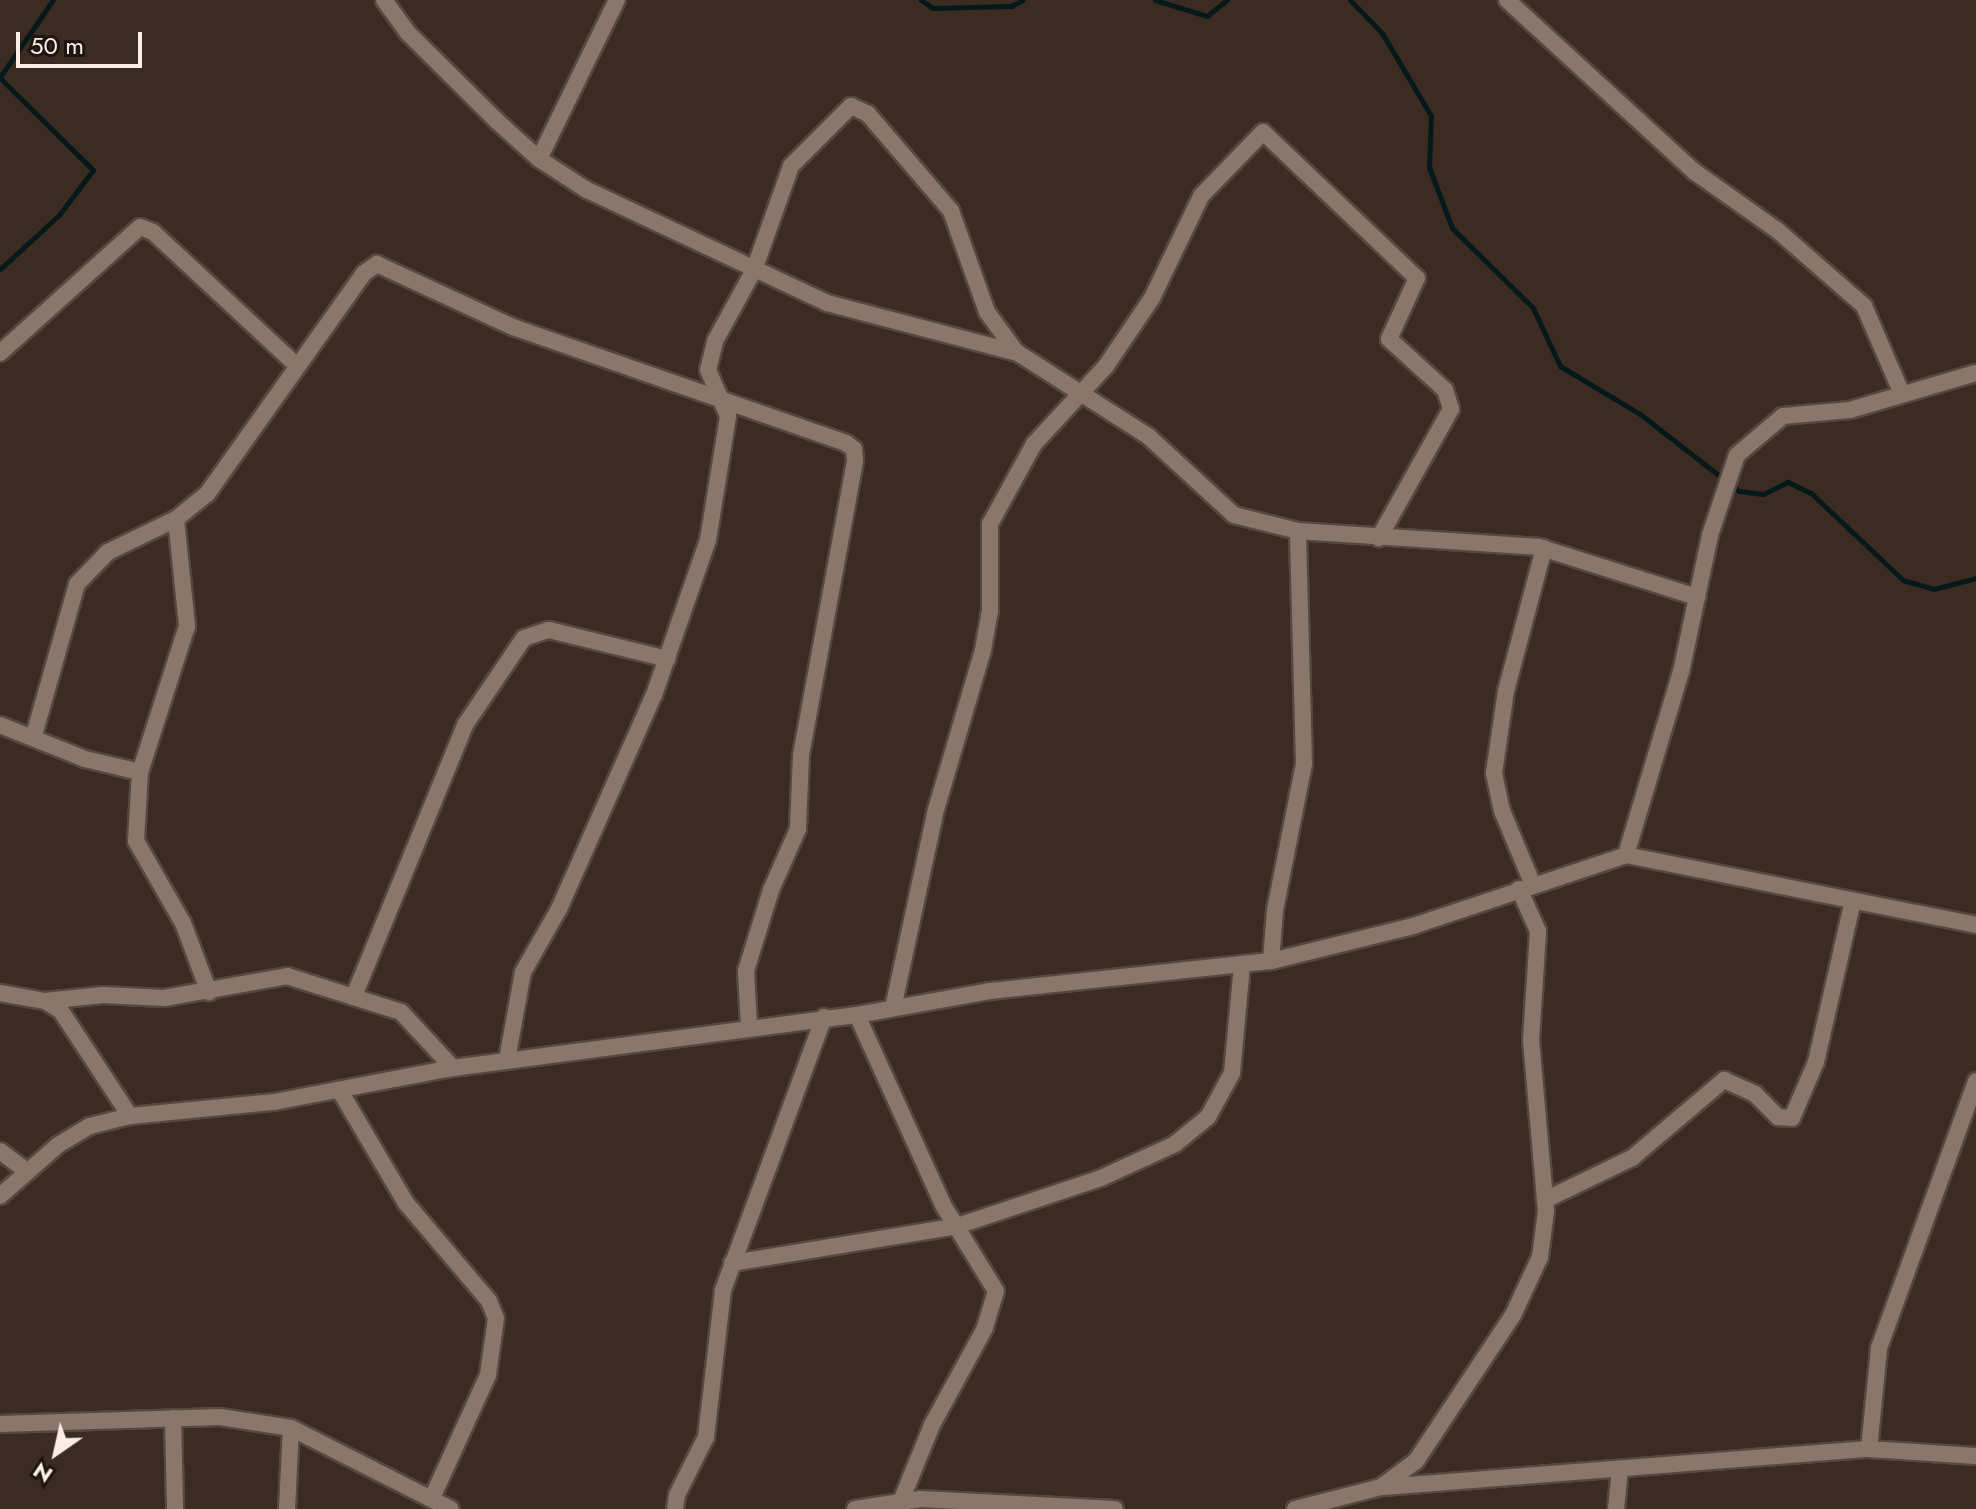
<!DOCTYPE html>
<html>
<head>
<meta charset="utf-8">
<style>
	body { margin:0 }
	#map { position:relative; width:1976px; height:1509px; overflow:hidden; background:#3c2b21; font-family:Jost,sans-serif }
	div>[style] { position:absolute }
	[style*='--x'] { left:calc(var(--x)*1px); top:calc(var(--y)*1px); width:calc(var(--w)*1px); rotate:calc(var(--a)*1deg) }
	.stream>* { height:5px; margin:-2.5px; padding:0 2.5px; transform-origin:2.5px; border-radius:2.5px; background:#05191b }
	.roads { filter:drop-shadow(2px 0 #57483f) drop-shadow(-2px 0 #57483f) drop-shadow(0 2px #57483f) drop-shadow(0 -2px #57483f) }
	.minor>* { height:16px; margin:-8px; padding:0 8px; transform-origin:8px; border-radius:8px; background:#8b766b }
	span { translate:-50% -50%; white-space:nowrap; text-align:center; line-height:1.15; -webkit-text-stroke:6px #1d1511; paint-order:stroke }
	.north { position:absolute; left:16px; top:1413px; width:80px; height:80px; -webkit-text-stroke:6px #1d1511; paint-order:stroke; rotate:214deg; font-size:22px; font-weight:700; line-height:32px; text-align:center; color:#faeee7 }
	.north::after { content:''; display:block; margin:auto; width:28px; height:36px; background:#faeee7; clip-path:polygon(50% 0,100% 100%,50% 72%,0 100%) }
	.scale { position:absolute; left:16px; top:32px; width:126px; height:36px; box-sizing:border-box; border:4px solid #faeee7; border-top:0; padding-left:10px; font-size:24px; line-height:28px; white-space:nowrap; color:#faeee7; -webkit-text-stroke:6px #1d1511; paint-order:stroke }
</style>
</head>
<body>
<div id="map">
	<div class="stream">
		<i style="--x:921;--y:0;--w:14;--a:34"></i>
		<i style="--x:933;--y:8;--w:78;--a:-1.5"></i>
		<i style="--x:1011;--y:6;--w:13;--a:-27"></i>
		<i style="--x:1155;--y:0;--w:54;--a:17.1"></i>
		<i style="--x:1207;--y:16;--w:26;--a:-39"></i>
		<i style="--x:1350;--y:0;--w:46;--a:45.9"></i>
		<i style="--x:1382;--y:33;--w:96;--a:59.4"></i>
		<i style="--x:1431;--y:116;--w:51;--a:92.2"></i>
		<i style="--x:1429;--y:167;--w:65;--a:69.3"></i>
		<i style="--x:1452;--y:228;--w:114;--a:44.6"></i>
		<i style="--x:1533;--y:308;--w:64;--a:65"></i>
		<i style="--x:1560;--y:366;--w:93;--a:31"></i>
		<i style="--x:1640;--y:414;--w:125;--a:37.9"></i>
		<i style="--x:1739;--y:491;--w:24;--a:7"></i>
		<i style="--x:1763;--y:494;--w:28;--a:-26"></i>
		<i style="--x:1788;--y:482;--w:25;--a:26"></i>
		<i style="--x:1811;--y:493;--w:127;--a:43.4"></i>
		<i style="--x:1903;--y:580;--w:32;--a:16"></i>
		<i style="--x:1934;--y:589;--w:43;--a:-14.7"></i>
		<i style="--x:0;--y:77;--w:93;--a:-55.5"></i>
		<i style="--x:0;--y:78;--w:131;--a:44.7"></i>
		<i style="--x:93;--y:170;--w:56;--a:127.1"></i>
		<i style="--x:59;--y:215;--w:80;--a:137.5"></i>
	</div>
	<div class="roads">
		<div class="minor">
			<i style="--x:384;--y:0;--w:39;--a:54"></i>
			<i style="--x:407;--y:32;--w:128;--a:44.7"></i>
			<i style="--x:498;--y:122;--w:55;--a:42.1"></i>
			<i style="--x:539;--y:159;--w:57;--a:32.9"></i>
			<i style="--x:587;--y:190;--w:265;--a:25.2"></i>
			<i style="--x:827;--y:303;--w:197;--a:14.7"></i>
			<i style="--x:1018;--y:353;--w:154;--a:32.6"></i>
			<i style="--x:1148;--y:436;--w:117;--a:42.6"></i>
			<i style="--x:1234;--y:515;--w:66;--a:14"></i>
			<i style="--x:1298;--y:531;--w:242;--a:3.8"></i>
			<i style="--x:1539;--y:547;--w:166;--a:17.6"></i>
			<i style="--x:1507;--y:0;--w:255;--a:42.5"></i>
			<i style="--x:1695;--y:172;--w:100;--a:35.3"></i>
			<i style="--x:1777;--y:230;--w:116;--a:41.1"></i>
			<i style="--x:1864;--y:306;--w:96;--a:66.6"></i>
			<i style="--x:539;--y:159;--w:177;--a:-63.9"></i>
			<i style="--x:0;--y:353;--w:188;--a:-42"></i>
			<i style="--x:140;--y:227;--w:14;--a:21"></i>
			<i style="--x:153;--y:232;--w:195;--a:42.9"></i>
			<i style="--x:176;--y:519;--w:108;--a:84.1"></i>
			<i style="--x:187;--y:626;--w:153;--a:107.8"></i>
			<i style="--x:140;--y:772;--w:69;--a:93.3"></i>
			<i style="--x:136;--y:841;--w:95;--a:60.2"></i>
			<i style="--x:183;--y:923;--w:74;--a:69.4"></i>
			<i style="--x:0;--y:725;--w:92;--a:21.8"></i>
			<i style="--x:85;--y:759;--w:57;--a:13.3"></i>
			<i style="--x:34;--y:735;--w:157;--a:-74.1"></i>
			<i style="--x:77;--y:584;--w:45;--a:-45.9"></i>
			<i style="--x:108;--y:552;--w:76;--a:-25.9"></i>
			<i style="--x:176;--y:519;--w:40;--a:-39"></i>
			<i style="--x:207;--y:494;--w:271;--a:-54.6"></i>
			<i style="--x:364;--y:273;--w:16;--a:-35"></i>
			<i style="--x:377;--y:264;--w:150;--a:24.9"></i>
			<i style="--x:513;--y:327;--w:353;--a:19.2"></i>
			<i style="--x:846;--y:443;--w:10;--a:37"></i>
			<i style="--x:854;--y:449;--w:12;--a:85"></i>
			<i style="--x:855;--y:461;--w:300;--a:100.4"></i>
			<i style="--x:801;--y:756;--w:73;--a:92.4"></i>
			<i style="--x:798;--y:829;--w:67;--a:113.9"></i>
			<i style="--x:771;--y:890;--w:85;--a:107.2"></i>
			<i style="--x:746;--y:971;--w:56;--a:86.9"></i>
			<i style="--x:1626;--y:855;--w:191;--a:-73.3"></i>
			<i style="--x:1681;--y:672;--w:140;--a:-78"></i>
			<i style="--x:1710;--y:535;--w:84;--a:-71.4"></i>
			<i style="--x:1737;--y:455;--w:60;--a:-40.3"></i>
			<i style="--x:1783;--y:416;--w:67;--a:-5.1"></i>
			<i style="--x:1850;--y:410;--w:131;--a:-16.4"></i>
			<i style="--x:1533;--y:885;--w:80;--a:-112.7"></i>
			<i style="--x:1502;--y:811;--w:39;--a:-102"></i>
			<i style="--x:1494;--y:773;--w:83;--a:-81.7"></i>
			<i style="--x:1506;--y:691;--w:148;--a:-75.1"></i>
			<i style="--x:1271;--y:961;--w:51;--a:-85.5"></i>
			<i style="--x:1275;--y:910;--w:149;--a:-78.8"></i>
			<i style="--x:1304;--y:764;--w:233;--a:-91.5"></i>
			<i style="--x:0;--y:993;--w:46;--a:10.1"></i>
			<i style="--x:45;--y:1001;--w:19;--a:32"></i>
			<i style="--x:61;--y:1011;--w:126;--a:56.7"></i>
			<i style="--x:354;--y:996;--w:293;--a:-67.7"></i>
			<i style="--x:465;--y:725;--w:105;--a:-55.9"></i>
			<i style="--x:524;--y:638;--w:26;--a:-18"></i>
			<i style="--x:549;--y:630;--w:122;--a:13.8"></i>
			<i style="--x:45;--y:1001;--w:58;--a:-5.9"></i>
			<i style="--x:103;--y:995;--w:61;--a:2.8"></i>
			<i style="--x:164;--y:998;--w:125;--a:-10.1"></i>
			<i style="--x:287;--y:976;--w:120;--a:17.5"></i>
			<i style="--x:401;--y:1012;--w:76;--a:47.1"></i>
			<i style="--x:893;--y:1008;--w:199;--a:-77.8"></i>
			<i style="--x:935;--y:813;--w:170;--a:-73.6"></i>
			<i style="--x:983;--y:650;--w:40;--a:-80"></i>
			<i style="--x:990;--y:611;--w:87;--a:-90"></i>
			<i style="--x:990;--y:524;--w:91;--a:-61.2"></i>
			<i style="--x:1034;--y:444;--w:106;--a:-47.3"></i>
			<i style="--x:1106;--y:366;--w:82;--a:-55.9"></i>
			<i style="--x:1152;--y:298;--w:113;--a:-64.3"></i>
			<i style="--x:1201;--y:196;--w:89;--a:-45.9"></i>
			<i style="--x:1263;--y:132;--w:212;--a:43.5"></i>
			<i style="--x:1417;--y:278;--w:67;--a:114.7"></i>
			<i style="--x:1389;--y:339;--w:76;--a:42.3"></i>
			<i style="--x:1445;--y:390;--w:20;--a:72"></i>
			<i style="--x:1451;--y:409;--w:148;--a:119.2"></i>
			<i style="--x:857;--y:1015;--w:209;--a:65.6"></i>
			<i style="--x:943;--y:1205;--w:101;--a:58.4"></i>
			<i style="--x:996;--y:1291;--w:39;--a:107"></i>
			<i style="--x:985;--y:1328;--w:111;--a:118.7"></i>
			<i style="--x:932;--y:1425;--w:82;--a:112.2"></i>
			<i style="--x:507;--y:1060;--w:89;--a:-79.7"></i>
			<i style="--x:523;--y:972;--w:73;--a:-60.3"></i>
			<i style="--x:559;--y:909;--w:234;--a:-66.1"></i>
			<i style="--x:654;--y:695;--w:164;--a:-70.8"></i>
			<i style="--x:708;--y:540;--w:126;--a:-80.8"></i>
			<i style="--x:728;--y:416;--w:50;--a:-113.5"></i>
			<i style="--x:708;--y:370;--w:30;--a:-76"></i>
			<i style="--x:715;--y:341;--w:81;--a:-61.2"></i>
			<i style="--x:754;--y:270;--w:110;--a:-70.4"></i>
			<i style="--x:791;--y:166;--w:85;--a:-45"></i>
			<i style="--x:851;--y:106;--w:19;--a:25"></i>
			<i style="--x:868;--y:114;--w:128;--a:49.4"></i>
			<i style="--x:951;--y:211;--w:107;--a:70.4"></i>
			<i style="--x:987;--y:312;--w:46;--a:53.9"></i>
			<i style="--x:340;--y:1091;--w:130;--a:59.5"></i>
			<i style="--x:406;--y:1203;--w:128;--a:49.7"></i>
			<i style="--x:489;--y:1301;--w:18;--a:68"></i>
			<i style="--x:496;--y:1318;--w:58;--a:98"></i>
			<i style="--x:488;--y:1375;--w:135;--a:114.5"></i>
			<i style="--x:0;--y:1151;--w:34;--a:37"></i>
			<i style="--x:0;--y:1196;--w:77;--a:-41.3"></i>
			<i style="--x:58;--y:1145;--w:37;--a:-31"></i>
			<i style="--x:90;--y:1126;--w:41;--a:-14"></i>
			<i style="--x:130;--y:1116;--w:145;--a:-5.6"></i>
			<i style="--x:274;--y:1102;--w:182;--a:-10.8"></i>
			<i style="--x:453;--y:1068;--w:407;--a:-7.5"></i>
			<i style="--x:857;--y:1015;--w:135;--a:-10.2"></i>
			<i style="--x:990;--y:991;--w:283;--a:-6.1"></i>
			<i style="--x:1271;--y:961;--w:146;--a:-13.8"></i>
			<i style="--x:1413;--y:926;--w:225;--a:-18.4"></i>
			<i style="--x:1626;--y:855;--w:357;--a:11.3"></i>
			<i style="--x:1545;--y:1200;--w:97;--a:-25.8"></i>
			<i style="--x:1632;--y:1158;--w:121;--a:-40.3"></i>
			<i style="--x:1724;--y:1080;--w:34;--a:24"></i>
			<i style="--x:1755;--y:1094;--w:33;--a:45"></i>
			<i style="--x:1778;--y:1117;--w:14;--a:4"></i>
			<i style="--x:1792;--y:1118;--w:61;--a:-66.8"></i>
			<i style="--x:1816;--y:1062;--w:165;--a:-77.1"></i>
			<i style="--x:732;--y:1263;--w:228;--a:-9.3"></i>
			<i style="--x:957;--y:1226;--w:152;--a:-18.4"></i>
			<i style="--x:1101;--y:1178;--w:81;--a:-24.7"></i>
			<i style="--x:1175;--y:1144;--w:43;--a:-39.3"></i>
			<i style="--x:1208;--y:1117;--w:50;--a:-61.4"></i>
			<i style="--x:1232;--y:1073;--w:108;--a:-84.7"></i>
			<i style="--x:173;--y:1418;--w:91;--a:88.7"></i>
			<i style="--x:0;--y:1424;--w:220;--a:-1.8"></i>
			<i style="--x:220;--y:1417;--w:72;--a:8.8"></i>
			<i style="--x:291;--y:1428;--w:179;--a:26.9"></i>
			<i style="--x:1869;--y:1449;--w:101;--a:-84.3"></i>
			<i style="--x:1879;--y:1348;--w:284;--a:-70"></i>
			<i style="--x:1384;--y:1487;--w:486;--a:-4.5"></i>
			<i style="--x:1869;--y:1449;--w:107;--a:3.7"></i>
			<i style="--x:287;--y:1509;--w:81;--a:-87.2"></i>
			<i style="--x:675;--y:1509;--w:14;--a:-82"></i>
			<i style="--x:677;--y:1495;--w:65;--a:-63.4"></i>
			<i style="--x:706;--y:1437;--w:148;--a:-83.4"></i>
			<i style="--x:723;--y:1290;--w:291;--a:-69.7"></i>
			<i style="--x:855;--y:1509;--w:66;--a:-8.7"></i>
			<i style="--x:920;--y:1499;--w:195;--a:2.9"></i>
			<i style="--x:1295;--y:1509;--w:89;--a:-14.3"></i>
			<i style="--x:1381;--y:1487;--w:44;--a:-36.6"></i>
			<i style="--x:1416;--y:1461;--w:175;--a:-56.4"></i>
			<i style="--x:1513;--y:1315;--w:64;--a:-65"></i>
			<i style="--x:1540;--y:1257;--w:46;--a:-82.6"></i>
			<i style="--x:1546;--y:1211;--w:172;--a:-95"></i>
			<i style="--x:1531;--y:1040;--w:109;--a:-86.3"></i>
			<i style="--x:1538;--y:931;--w:46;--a:-114.3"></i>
			<i style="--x:1616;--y:1509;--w:40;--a:-84.3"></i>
		</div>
	</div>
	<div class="north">N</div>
	<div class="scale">50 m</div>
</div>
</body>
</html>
